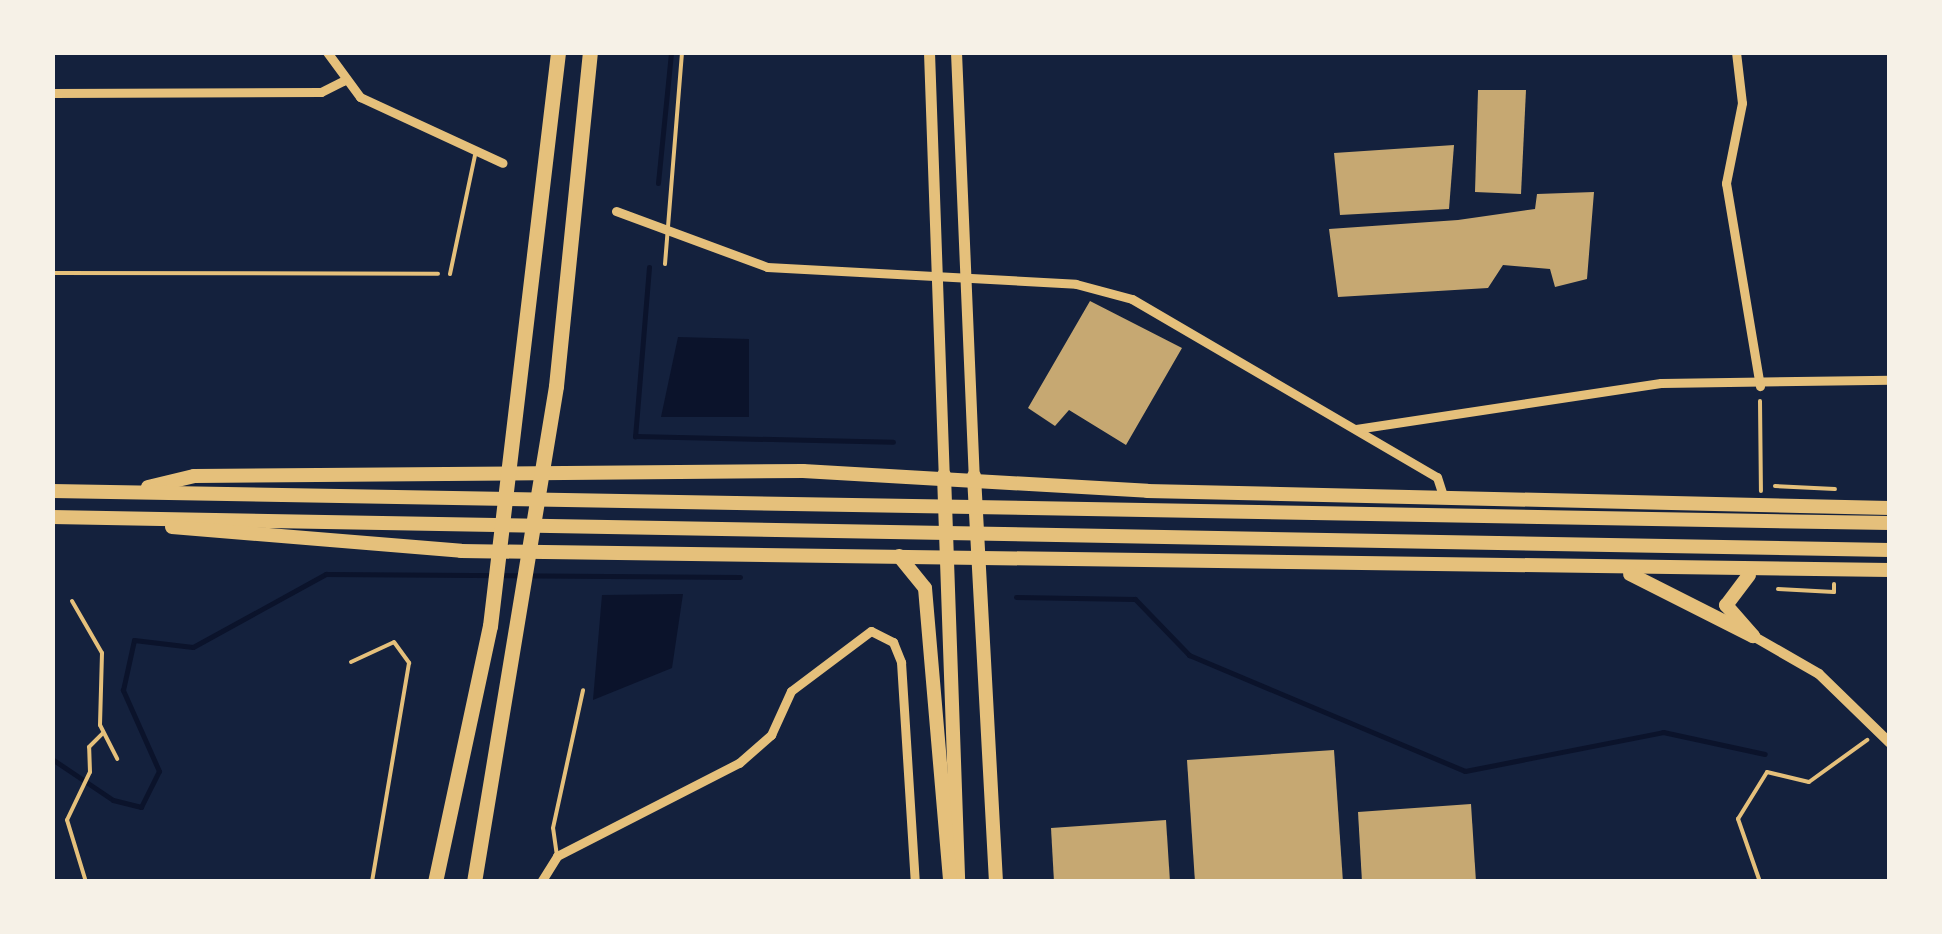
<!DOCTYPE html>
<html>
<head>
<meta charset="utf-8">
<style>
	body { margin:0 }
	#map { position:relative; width:1942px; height:934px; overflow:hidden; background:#14213d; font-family:Helvetica,sans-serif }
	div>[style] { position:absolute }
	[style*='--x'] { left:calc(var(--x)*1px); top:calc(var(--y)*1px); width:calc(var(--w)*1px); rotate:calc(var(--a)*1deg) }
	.water>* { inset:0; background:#0b132b }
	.stream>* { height:5px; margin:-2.5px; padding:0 2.5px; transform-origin:2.5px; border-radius:2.5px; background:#0b132b }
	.building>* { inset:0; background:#c6a872 }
	.path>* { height:4px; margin:-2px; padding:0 2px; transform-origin:2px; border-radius:2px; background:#e5c07b }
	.service>* { height:4px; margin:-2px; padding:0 2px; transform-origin:2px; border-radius:2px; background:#e5c07b }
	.minor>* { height:9px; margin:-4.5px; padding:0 4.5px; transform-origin:4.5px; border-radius:4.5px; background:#e5c07b }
	.tertiary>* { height:10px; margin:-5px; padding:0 5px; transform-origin:5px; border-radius:5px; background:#e5c07b }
	.secondary>* { height:11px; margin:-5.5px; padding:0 5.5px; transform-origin:5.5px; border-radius:5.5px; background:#e5c07b }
	.trunk>* { height:14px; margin:-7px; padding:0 7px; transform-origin:7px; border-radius:7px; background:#e5c07b }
	.motorway>* { height:15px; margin:-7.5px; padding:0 7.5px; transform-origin:7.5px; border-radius:7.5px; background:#e5c07b }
	span { translate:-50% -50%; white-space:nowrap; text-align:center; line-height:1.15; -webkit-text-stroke:10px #f6f1e7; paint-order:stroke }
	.frame { position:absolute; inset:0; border:55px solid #f6f1e7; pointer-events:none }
</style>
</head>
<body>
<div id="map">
	<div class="water">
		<i style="clip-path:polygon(678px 337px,749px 339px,749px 417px,661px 417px)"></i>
		<i style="clip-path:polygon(683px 594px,672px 668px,593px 700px,602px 595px)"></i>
	</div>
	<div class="stream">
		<i style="--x:658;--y:183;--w:132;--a:-84.3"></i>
		<i style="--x:649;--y:267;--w:170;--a:94.7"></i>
		<i style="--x:635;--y:436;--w:258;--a:1.3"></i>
		<i style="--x:1016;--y:597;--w:119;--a:1"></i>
		<i style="--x:1135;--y:599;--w:78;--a:46"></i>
		<i style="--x:1189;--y:655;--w:299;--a:22.8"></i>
		<i style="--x:1465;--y:771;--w:202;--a:-11.1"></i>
		<i style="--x:1663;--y:732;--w:104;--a:12.2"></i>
		<i style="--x:52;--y:759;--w:73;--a:33.9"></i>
		<i style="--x:113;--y:800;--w:29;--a:14"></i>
		<i style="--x:141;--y:807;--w:40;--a:-63.4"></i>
		<i style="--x:159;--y:771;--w:89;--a:-114"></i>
		<i style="--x:123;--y:690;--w:51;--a:-77.6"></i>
		<i style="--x:134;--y:640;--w:59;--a:6.8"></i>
		<i style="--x:193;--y:647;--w:152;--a:-28.8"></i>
		<i style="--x:326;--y:574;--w:414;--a:0.4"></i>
	</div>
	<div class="building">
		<i style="clip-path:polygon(1478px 90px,1526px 90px,1521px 194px,1475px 192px)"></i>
		<i style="clip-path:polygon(1454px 145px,1449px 209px,1340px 215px,1334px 153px)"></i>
		<i style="clip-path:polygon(1594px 192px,1587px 279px,1555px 287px,1550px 269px,1503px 265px,1488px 288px,1338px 297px,1329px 229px,1458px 220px,1535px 209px,1537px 194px)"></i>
		<i style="clip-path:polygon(1090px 301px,1182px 348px,1126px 445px,1069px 410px,1055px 426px,1028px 408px)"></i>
		<i style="clip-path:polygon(1334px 750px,1343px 882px,1195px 882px,1187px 760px)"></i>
		<i style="clip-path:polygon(1471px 804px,1476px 882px,1362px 882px,1358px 812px)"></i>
		<i style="clip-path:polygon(1166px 820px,1170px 882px,1054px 882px,1051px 828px)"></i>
	</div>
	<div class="path">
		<i style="--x:52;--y:273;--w:386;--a:0.1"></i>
		<i style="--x:1760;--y:401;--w:90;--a:89.4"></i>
		<i style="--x:1775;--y:486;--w:60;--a:2.9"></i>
		<i style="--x:1778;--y:589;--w:56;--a:3.1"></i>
		<i style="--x:1834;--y:592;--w:8;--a:-90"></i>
		<i style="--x:72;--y:601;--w:60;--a:60"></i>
		<i style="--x:102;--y:653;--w:72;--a:91.6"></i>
		<i style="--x:100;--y:725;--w:38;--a:63"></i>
		<i style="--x:351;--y:662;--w:47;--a:-24.9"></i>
		<i style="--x:394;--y:642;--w:26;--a:54"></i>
		<i style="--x:409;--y:663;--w:222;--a:99.6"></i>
		<i style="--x:86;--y:882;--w:65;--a:-107"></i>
		<i style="--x:67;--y:820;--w:53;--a:-64.4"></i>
		<i style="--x:90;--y:772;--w:25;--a:-92"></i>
		<i style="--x:89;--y:747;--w:20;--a:-45"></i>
		<i style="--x:1760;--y:882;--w:67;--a:-109.2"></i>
		<i style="--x:1738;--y:819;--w:55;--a:-58.3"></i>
		<i style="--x:1767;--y:772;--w:43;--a:13.4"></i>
		<i style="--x:1809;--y:782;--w:72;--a:-35.9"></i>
	</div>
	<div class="service">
		<i style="--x:665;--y:264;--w:213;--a:-85.4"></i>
		<i style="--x:450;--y:274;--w:126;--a:-78.1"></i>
		<i style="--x:557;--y:856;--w:28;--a:-98"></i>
		<i style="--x:553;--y:828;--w:141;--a:-77.7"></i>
	</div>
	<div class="minor">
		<i style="--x:327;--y:52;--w:56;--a:53.7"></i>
		<i style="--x:360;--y:97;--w:157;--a:24.8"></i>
		<i style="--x:1736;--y:52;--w:51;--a:83.3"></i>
		<i style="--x:1742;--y:103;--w:82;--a:101.3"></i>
		<i style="--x:1726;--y:183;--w:206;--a:80.5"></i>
		<i style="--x:52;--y:93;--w:269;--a:-0.2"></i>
		<i style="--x:321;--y:92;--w:25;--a:-27"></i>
		<i style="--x:616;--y:211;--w:161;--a:20.3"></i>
		<i style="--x:767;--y:267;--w:309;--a:3.1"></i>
		<i style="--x:1076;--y:284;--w:58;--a:15"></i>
		<i style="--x:1132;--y:299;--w:353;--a:30.3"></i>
		<i style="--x:1437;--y:477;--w:20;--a:72"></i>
		<i style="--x:1356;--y:429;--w:308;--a:-8.6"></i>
		<i style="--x:1661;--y:383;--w:229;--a:-0.8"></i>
		<i style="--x:541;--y:882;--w:31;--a:-58"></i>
		<i style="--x:557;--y:856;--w:204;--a:-27.1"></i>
		<i style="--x:739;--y:763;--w:43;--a:-41.2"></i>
		<i style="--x:771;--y:735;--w:48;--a:-65.6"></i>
		<i style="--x:791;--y:691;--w:100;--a:-36.9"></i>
		<i style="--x:871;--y:631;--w:25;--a:27"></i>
		<i style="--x:893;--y:642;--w:22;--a:68"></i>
		<i style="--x:901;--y:662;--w:220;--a:86.4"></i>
	</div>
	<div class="tertiary">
		<i style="--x:1753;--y:636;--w:76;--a:29.9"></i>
		<i style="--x:1819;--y:674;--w:99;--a:44.2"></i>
	</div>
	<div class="secondary">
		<i style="--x:929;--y:52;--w:423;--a:88"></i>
		<i style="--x:956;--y:52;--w:424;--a:87.6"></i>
	</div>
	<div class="trunk">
		<i style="--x:944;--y:475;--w:407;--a:88"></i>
		<i style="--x:974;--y:476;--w:407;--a:86.9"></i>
		<i style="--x:148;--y:487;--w:47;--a:-13.4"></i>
		<i style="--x:194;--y:476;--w:609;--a:-0.47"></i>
		<i style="--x:803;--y:471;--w:345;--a:3.3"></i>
		<i style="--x:1147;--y:491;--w:743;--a:1.31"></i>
		<i style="--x:52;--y:491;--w:1838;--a:1"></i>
		<i style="--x:52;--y:517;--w:1838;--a:1.03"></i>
		<i style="--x:172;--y:527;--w:290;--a:4.7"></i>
		<i style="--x:461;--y:551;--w:1429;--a:0.76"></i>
		<i style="--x:899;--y:556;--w:41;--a:50.9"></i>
		<i style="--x:925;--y:588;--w:295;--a:85.1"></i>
		<i style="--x:1630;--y:574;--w:138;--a:26.8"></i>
		<i style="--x:1749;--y:575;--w:38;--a:127"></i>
		<i style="--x:1726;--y:605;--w:41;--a:48.9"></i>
	</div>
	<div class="motorway">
		<i style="--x:435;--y:882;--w:262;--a:-77.9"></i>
		<i style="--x:490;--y:626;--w:578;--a:-83.24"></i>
		<i style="--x:474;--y:882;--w:503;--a:-80.61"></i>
		<i style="--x:556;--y:386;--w:336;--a:-84.2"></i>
	</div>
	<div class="frame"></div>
</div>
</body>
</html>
